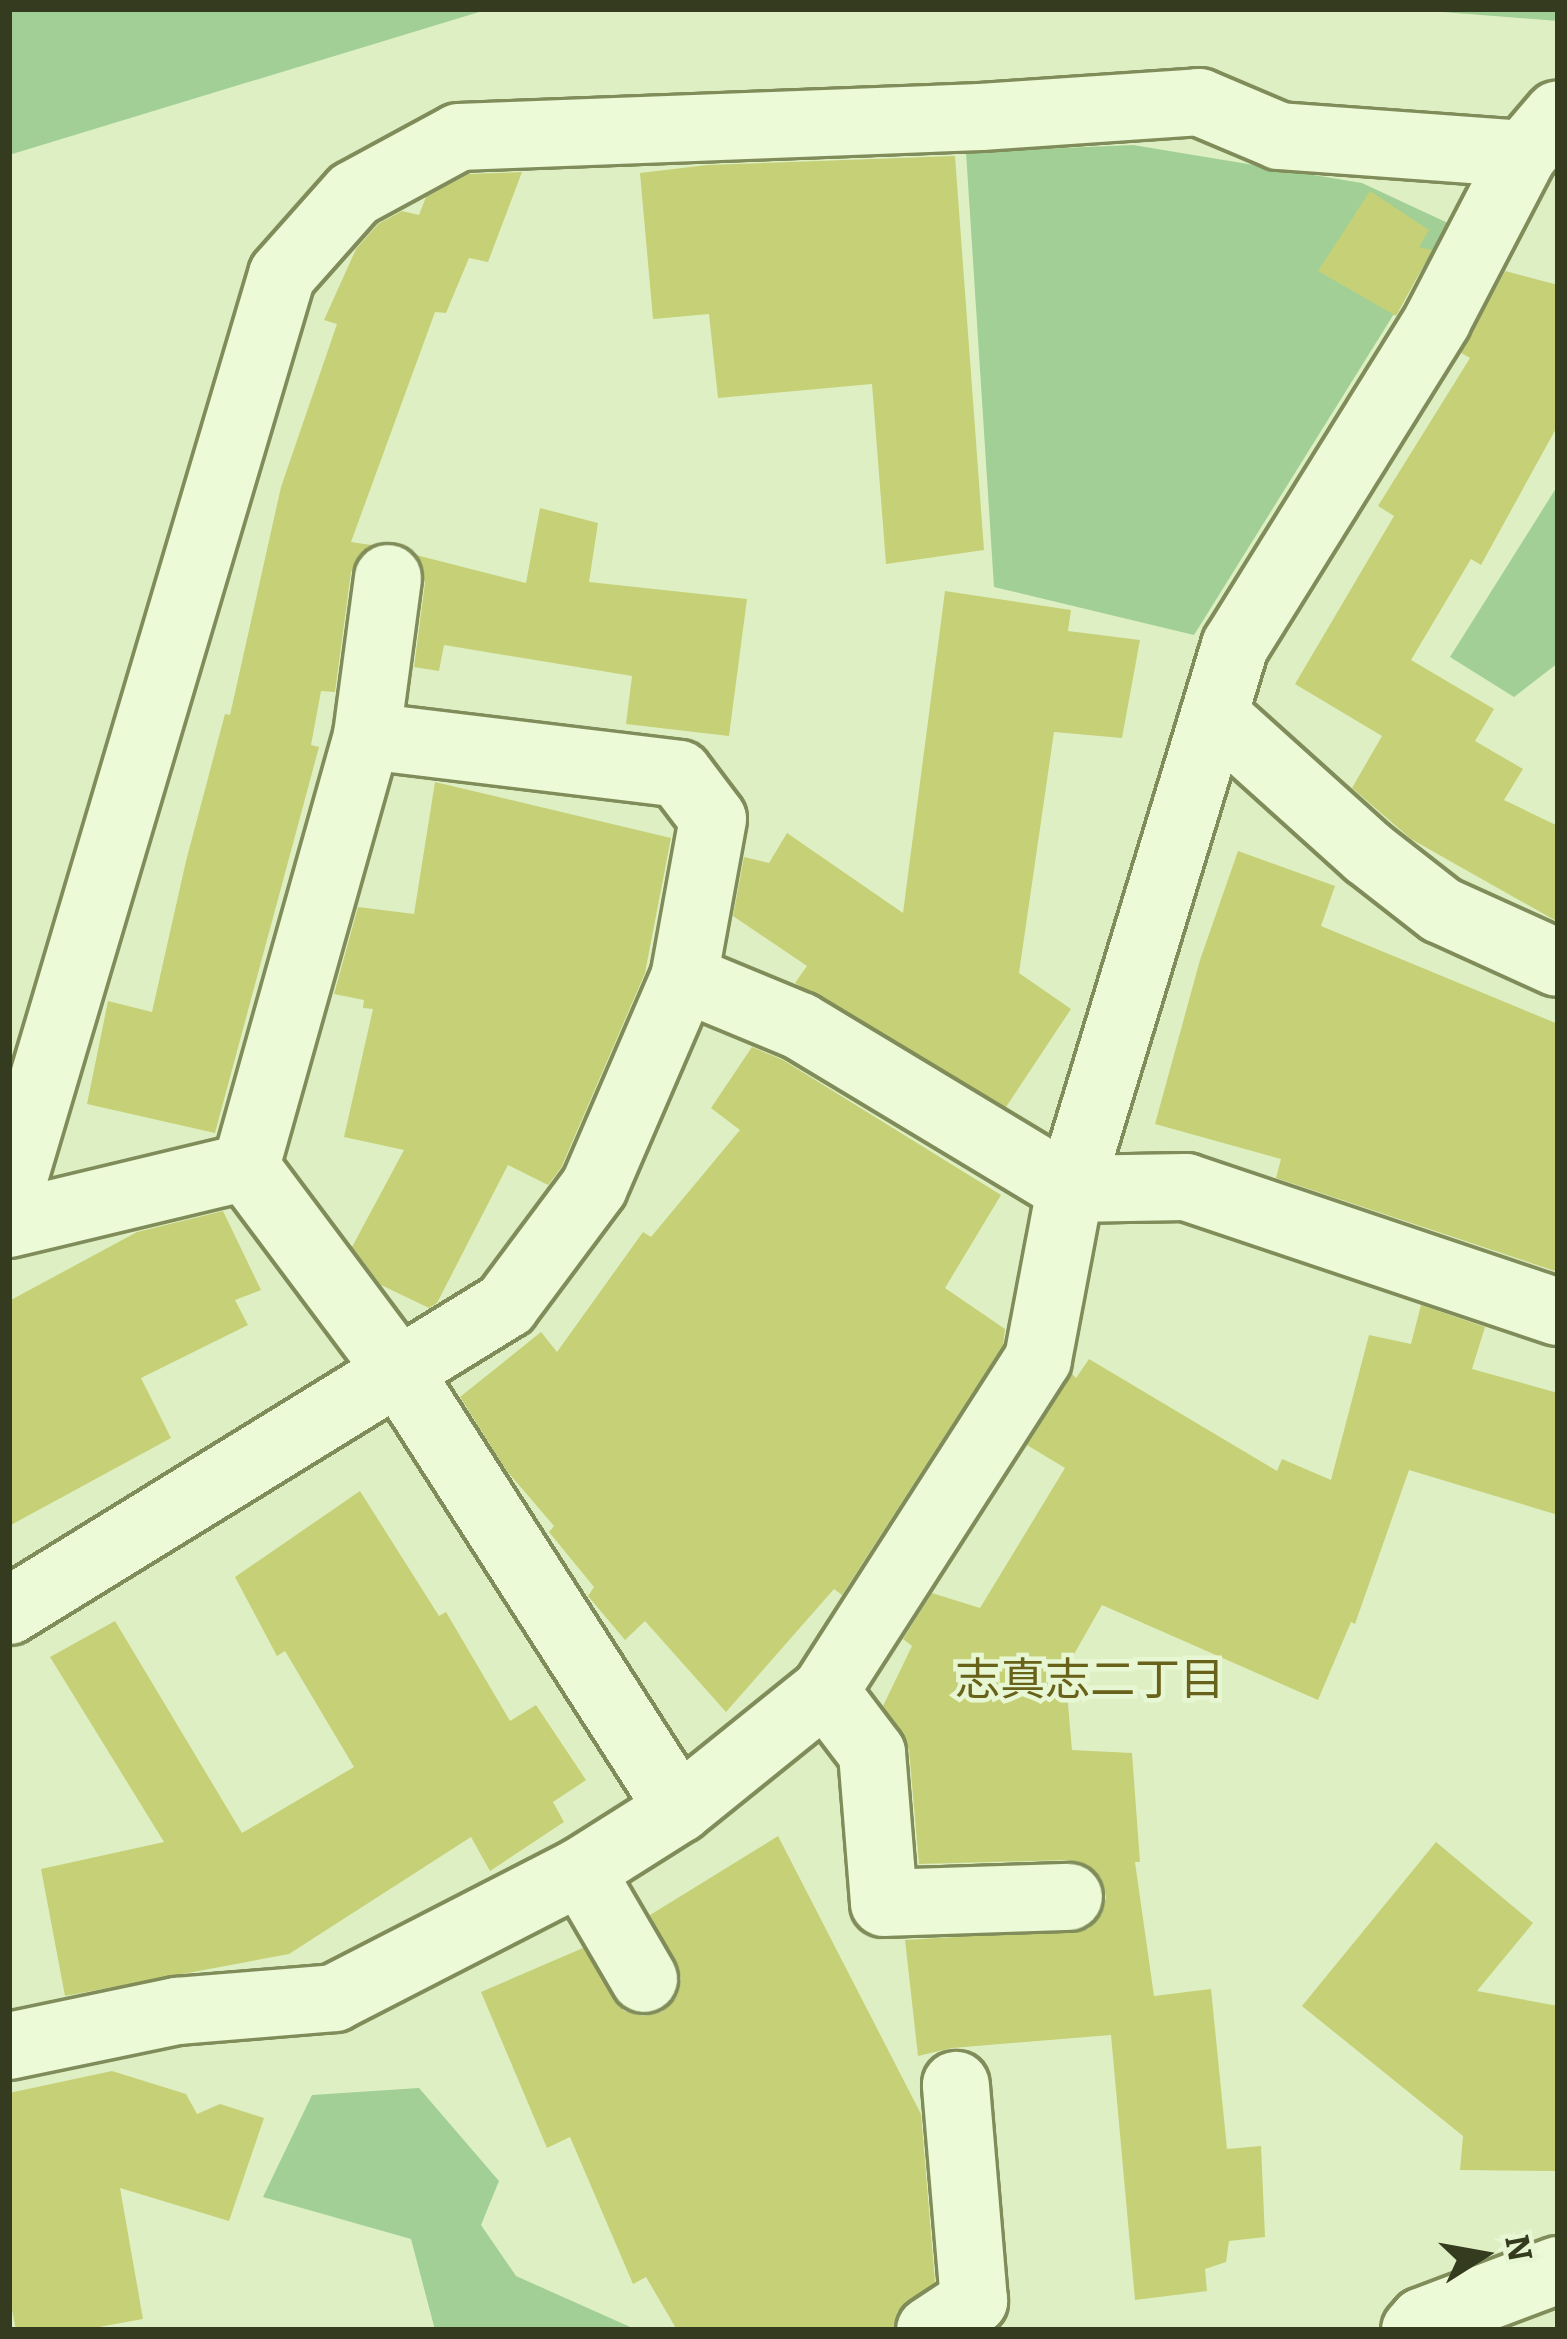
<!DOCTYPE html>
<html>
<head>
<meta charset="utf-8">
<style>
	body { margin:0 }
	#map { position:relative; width:1567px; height:2339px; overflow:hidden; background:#def0c3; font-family:Bitter,"Noto Sans JP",serif }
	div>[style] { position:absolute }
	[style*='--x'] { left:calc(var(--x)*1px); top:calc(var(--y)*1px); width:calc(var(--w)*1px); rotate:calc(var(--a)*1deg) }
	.green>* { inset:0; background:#a1cf96 }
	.building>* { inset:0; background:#c6d077 }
	.roads { filter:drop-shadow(3px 0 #808c59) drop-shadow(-3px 0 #808c59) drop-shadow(0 3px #808c59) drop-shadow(0 -3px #808c59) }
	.minor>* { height:66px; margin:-33px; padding:0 33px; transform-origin:33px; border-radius:33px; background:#ecfad7 }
	.secondary>* { height:66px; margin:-33px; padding:0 33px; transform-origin:33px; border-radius:33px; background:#ecfad7 }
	span { translate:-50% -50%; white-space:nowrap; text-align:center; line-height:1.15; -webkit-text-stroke:9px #e8f7d3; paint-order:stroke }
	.neighbourhood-label { font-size:45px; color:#69621b }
	.frame { position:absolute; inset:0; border:12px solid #353b1e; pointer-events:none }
	.north { position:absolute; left:1423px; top:2195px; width:120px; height:120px; -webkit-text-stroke:9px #e8f7d3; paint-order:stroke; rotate:79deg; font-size:33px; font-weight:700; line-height:48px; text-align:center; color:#353b1e }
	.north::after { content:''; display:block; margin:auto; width:42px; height:54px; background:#353b1e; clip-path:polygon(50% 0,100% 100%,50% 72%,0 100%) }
</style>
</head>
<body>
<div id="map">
	<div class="green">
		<i style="clip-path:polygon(9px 9px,489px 9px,9px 155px)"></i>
		<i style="clip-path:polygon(1404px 9px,1558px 9px,1558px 21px)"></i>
		<i style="clip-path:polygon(1133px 145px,1362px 183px,1450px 224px,1194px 635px,994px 587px,966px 152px)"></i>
		<i style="clip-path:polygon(1558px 485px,1558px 663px,1514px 697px,1450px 657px)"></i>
		<i style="clip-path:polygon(419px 2088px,499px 2181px,481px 2225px,516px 2276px,637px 2330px,435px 2330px,411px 2239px,263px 2197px,312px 2095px)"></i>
	</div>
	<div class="building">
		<i style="clip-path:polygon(955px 156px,984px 550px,886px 564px,872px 384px,718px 398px,709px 314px,653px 319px,640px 173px,707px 165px)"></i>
		<i style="clip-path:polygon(522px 172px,488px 262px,469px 258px,446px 313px,435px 312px,351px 542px,371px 545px,351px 572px,335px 692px,321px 691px,311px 745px,319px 747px,215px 1133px,87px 1104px,108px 1001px,152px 1012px,186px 861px,225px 714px,230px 715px,281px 487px,337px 324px,324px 320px,356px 249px,378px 224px,402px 211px,419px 215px,426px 197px,469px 174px)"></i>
		<i style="clip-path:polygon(1370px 191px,1429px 230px,1419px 247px,1432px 250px,1396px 316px,1318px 271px)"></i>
		<i style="clip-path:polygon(1505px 271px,1558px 285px,1558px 425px,1481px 565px,1471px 559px,1411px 660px,1494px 709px,1475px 741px,1523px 769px,1504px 800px,1558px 826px,1558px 922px,1411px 839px,1352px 788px,1382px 736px,1295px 684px,1394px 516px,1378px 506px,1470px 358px,1461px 353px)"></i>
		<i style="clip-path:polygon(540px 508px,598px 523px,589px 582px,747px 599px,729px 736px,626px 724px,632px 676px,444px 645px,439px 671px,414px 667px,425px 583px,416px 555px,526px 583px)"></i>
		<i style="clip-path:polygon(945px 591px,1071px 610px,1068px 631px,1140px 640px,1122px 738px,1054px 732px,1019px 973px,1071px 1009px,1006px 1107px,795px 983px,807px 966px,733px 916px,744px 857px,769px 863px,787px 833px,903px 913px)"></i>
		<i style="clip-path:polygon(435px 782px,671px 838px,645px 973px,561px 1168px,548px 1185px,508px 1165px,437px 1303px,429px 1308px,381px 1285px,352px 1247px,404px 1150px,344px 1137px,373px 1009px,363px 1008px,364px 1000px,334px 994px,358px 907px,414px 914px)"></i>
		<i style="clip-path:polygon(1238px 851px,1335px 886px,1321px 926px,1558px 1024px,1558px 1272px,1276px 1178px,1281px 1159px,1155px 1124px,1200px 960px)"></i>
		<i style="clip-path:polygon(752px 1047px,783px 1060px,1001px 1195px,945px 1288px,1005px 1329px,1003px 1345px,842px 1595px,834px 1589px,726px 1712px,645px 1621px,625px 1640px,588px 1596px,594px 1587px,549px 1532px,554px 1526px,506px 1470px,460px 1397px,541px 1332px,557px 1352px,643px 1232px,651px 1237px,740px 1130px,711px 1108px)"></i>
		<i style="clip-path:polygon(223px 1211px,261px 1290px,235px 1300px,248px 1325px,141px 1378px,171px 1438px,9px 1526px,9px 1301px,137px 1232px)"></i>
		<i style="clip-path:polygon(1421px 1305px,1485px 1327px,1472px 1369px,1558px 1393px,1558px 1515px,1409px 1470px,1355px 1624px,1351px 1622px,1318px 1700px,1102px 1605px,1065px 1670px,1072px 1750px,1132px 1753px,1140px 1862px,1135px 1862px,1154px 1996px,1211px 1989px,1227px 2149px,1261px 2146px,1265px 2237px,1229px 2241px,1226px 2262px,1205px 2269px,1207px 2291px,1135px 2300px,1111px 2035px,952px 2048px,918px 2056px,905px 1940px,1088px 1929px,1102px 1914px,1106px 1897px,1101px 1878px,1088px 1865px,1068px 1860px,919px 1864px,909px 1750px,883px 1706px,912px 1646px,903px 1639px,932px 1593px,980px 1608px,1065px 1468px,1027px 1445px,1072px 1374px,1076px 1378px,1089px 1359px,1277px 1471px,1282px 1459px,1331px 1480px,1369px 1335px,1411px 1344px)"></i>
		<i style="clip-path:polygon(360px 1491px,439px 1616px,446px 1612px,510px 1721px,536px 1705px,586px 1780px,553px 1802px,564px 1822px,490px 1871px,471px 1837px,289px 1954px,65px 1996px,41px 1869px,164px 1842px,50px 1657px,115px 1621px,242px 1833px,354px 1767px,285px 1651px,277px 1656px,235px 1577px)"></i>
		<i style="clip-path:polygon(778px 1836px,921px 2114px,935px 2282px,897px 2312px,893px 2330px,677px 2330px,646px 2277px,633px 2284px,570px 2137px,547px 2148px,481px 1992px,583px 1948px,624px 2011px,643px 2016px,662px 2012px,677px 1997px,681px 1978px,650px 1915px)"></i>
		<i style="clip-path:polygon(1436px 1842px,1533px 1923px,1477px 1991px,1558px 2006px,1558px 2171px,1460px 2170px,1463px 2136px,1302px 2006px)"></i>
		<i style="clip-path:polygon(112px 2071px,186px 2094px,197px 2114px,220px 2104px,264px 2118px,229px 2221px,120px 2188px,143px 2319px,82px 2330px,16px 2330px,9px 2295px,9px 2093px)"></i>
	</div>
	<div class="roads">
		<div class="minor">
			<i style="--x:388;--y:578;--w:159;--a:97.6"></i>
			<i style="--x:367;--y:736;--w:448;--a:105.7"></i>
			<i style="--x:246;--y:1167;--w:254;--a:53.2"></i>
			<i style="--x:398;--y:1370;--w:521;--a:57.38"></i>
			<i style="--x:1217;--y:717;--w:203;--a:42"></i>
			<i style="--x:1368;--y:853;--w:93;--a:38"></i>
			<i style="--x:1441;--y:910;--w:128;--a:24.4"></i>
			<i style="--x:367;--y:736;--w:314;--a:6.9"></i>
			<i style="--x:679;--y:774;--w:56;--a:52.9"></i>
			<i style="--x:713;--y:819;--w:162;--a:100.3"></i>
			<i style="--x:9;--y:1195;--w:960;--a:-73.47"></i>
			<i style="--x:282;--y:275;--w:108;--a:-48.4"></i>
			<i style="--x:354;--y:194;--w:119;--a:-28.5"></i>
			<i style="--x:459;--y:137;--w:522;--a:-2.19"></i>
			<i style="--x:981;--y:117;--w:219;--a:-3.9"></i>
			<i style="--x:1199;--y:102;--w:87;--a:23"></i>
			<i style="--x:1279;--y:136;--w:246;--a:4.2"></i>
			<i style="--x:9;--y:1224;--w:244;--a:-13.5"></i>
			<i style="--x:9;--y:1611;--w:584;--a:-31.62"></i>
			<i style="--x:506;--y:1305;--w:147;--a:-53.3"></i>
			<i style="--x:594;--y:1187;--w:228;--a:-66.7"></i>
			<i style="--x:684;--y:978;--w:126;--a:22.5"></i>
			<i style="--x:800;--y:1026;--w:315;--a:31.1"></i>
			<i style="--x:1070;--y:1189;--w:116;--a:-1"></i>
			<i style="--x:1186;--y:1187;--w:392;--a:18.6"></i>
			<i style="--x:825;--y:1691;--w:78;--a:52.8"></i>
			<i style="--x:872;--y:1753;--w:150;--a:85.4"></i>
			<i style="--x:884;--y:1903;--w:185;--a:-1.9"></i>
			<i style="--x:581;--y:1871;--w:125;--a:59.7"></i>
			<i style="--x:9;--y:2046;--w:172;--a:-11.8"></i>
			<i style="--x:177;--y:2011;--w:158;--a:-4.7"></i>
			<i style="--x:334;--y:1998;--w:278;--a:-27.2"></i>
			<i style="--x:581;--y:1871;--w:116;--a:-32.3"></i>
			<i style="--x:679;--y:1809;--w:188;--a:-38.9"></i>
			<i style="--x:825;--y:1691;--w:394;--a:-57.3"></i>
			<i style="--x:1038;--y:1359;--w:173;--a:-79.3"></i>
			<i style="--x:1070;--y:1189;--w:568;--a:-73.1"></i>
			<i style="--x:1235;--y:646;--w:383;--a:-58.1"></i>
			<i style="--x:1437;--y:321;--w:188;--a:-62.5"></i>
			<i style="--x:1524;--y:154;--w:52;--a:-49.6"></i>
			<i style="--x:930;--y:2330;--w:53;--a:-33.4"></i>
			<i style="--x:974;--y:2301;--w:217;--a:-94.8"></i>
		</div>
		<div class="secondary">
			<i style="--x:1415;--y:2330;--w:12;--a:-48"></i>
			<i style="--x:1423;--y:2321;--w:144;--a:-20.7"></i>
		</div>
	</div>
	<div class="neighbourhood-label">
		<span style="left:1090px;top:1681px">志真志二丁目</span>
	</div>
	<div class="frame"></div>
	<div class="north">N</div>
</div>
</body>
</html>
